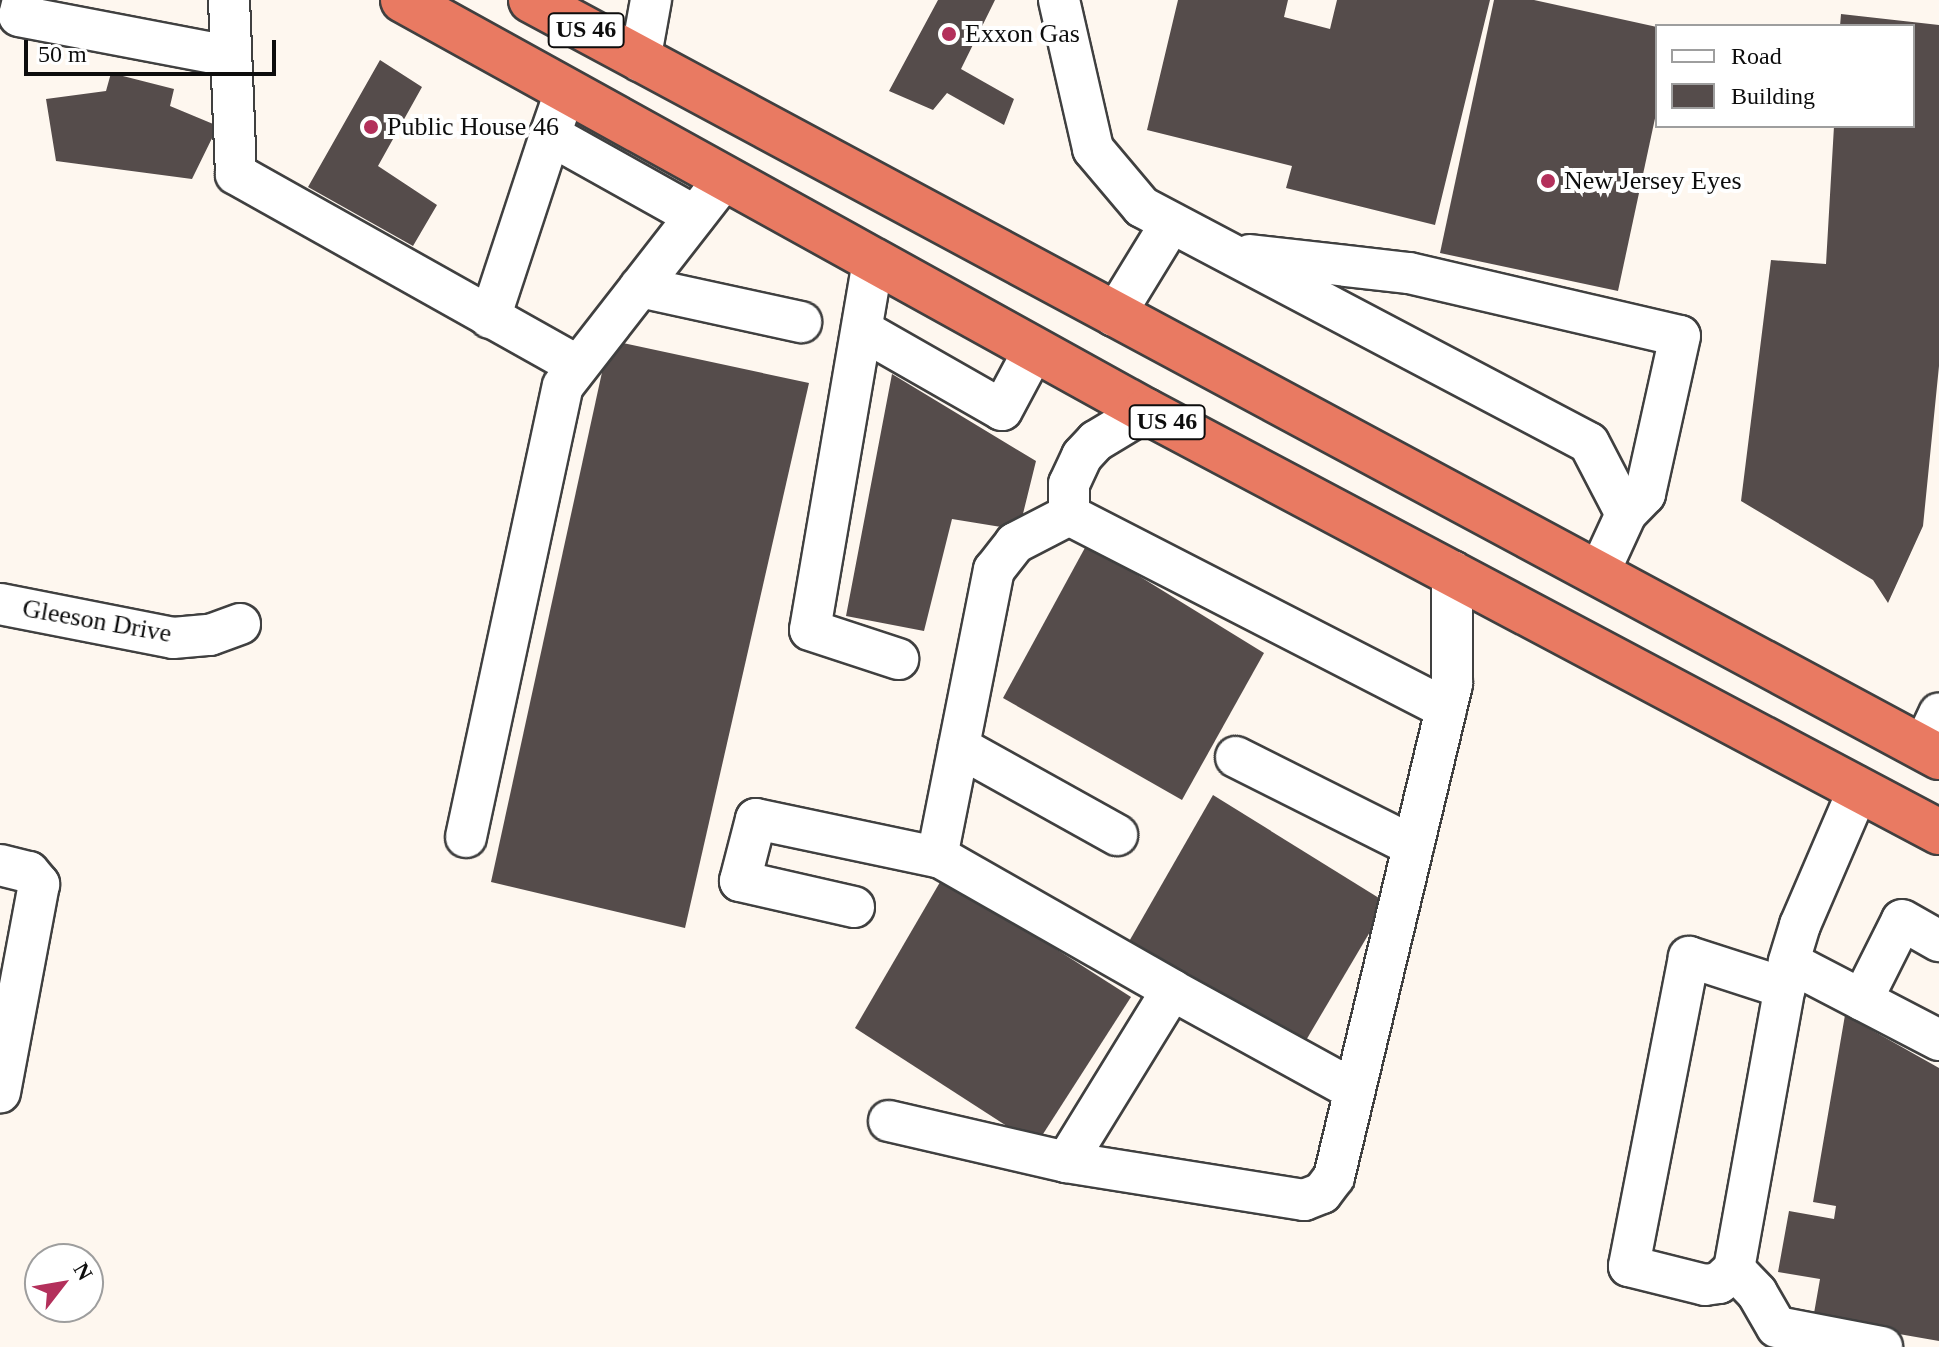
<!DOCTYPE html>
<html>
<head>
<meta charset="utf-8">
<style>
	body { margin:0 }
	#map { position:relative; width:1939px; height:1347px; overflow:hidden; background:#fef7ef; font-family:Georgia,serif }
	div>[style] { position:absolute }
	[style*='--x'] { left:calc(var(--x)*1px); top:calc(var(--y)*1px); width:calc(var(--w)*1px); rotate:calc(var(--a)*1deg) }
	.building>* { inset:0; background:#554c4b }
	.roads { filter:drop-shadow(2px 0 #404040) drop-shadow(-2px 0 #404040) drop-shadow(0 2px #404040) drop-shadow(0 -2px #404040) }
	.minor>* { height:40px; margin:-20px; padding:0 20px; transform-origin:20px; border-radius:20px; background:#fff }
	.highway>* { height:44px; margin:-22px; padding:0 22px; transform-origin:22px; border-radius:22px; background:#e97a62 }
	.dots>* { width:22px; height:22px; translate:-50% -50%; box-sizing:border-box; border:4px solid #fff; border-radius:50% }
	span { translate:-50% -50%; white-space:nowrap; text-align:center; line-height:1.15; -webkit-text-stroke:8px #fff; paint-order:stroke }
	.shield-label span { padding:2px 6px; background:#fff; border:2px solid; border-radius:6px; -webkit-text-stroke-width:0 }
	.shield-label { font-size:24px; color:#0d0d0d; font-weight:700 }
	.poi-label { font-size:26px; color:#0d0d0d }
	.left { translate:0 -50%; text-align:left }
	.street-label { font-size:26px; color:#0d0d0d }
	.legend { position:absolute; left:1655px; top:24px; width:260px; height:104px; box-sizing:border-box; background:#fff; border:2px solid #9e9e9e; margin:0; padding:10px 14px; list-style:none; font-size:24px; color:#0d0d0d }
	.legend li { display:flex; align-items:center; gap:16px; height:40px }
	.legend b { width:40px; border:2px solid #9e9e9e }
	.north { position:absolute; left:24px; top:1243px; width:80px; height:80px; box-sizing:border-box; background:#fff; border:2px solid #9e9e9e; border-radius:50%; rotate:59deg; font-size:22px; font-weight:700; line-height:32px; text-align:center; color:#0d0d0d }
	.north::after { content:''; display:block; margin:auto; width:28px; height:36px; background:#b3305b; clip-path:polygon(50% 0,100% 100%,50% 72%,0 100%) }
	.scale { position:absolute; left:24px; top:40px; width:252px; height:36px; box-sizing:border-box; border:4px solid #0d0d0d; border-top:0; padding-left:10px; font-size:24px; line-height:28px; white-space:nowrap; color:#0d0d0d; -webkit-text-stroke:6px #fff; paint-order:stroke }
</style>
</head>
<body>
<div id="map">
	<div class="building">
		<i style="clip-path:polygon(938px 0,995px 0,961px 69px,1014px 99px,1004px 125px,947px 93px,933px 110px,889px 91px)"></i>
		<i style="clip-path:polygon(1178px 0,1288px 0,1284px 17px,1330px 29px,1337px 0,1490px 0,1435px 225px,1286px 188px,1292px 166px,1147px 130px)"></i>
		<i style="clip-path:polygon(1494px 0,1534px 0,1657px 27px,1657px 109px,1618px 291px,1440px 253px)"></i>
		<i style="clip-path:polygon(1841px 14px,1939px 25px,1939px 366px,1923px 526px,1888px 603px,1873px 580px,1741px 501px,1771px 260px,1826px 264px,1834px 126px,1913px 126px,1913px 26px,1840px 26px)"></i>
		<i style="clip-path:polygon(380px 60px,422px 87px,378px 166px,437px 205px,413px 246px,308px 187px)"></i>
		<i style="clip-path:polygon(111px 73px,174px 89px,170px 106px,218px 126px,192px 179px,56px 161px,46px 99px,106px 91px)"></i>
		<i style="clip-path:polygon(609px 340px,809px 383px,685px 928px,491px 882px)"></i>
		<i style="clip-path:polygon(892px 374px,1036px 461px,1019px 530px,952px 519px,924px 631px,846px 616px)"></i>
		<i style="clip-path:polygon(1087px 544px,1264px 653px,1182px 800px,1003px 698px)"></i>
		<i style="clip-path:polygon(1213px 795px,1387px 903px,1305px 1042px,1127px 945px)"></i>
		<i style="clip-path:polygon(943px 877px,1131px 997px,1036px 1145px,855px 1028px)"></i>
		<i style="clip-path:polygon(1845px 1015px,1939px 1068px,1939px 1341px,1813px 1319px,1820px 1279px,1778px 1272px,1789px 1211px,1834px 1219px,1836px 1206px,1813px 1202px)"></i>
	</div>
	<div class="roads">
		<div class="minor">
			<i style="--x:23;--y:0;--w:16;--a:104"></i>
			<i style="--x:19;--y:16;--w:214;--a:10.8"></i>
			<i style="--x:229;--y:0;--w:174;--a:87.7"></i>
			<i style="--x:236;--y:174;--w:392;--a:29.3"></i>
			<i style="--x:1059;--y:0;--w:153;--a:77.1"></i>
			<i style="--x:1093;--y:149;--w:76;--a:49.8"></i>
			<i style="--x:1142;--y:207;--w:505;--a:27.83"></i>
			<i style="--x:1589;--y:443;--w:80;--a:62.5"></i>
			<i style="--x:1626;--y:514;--w:67;--a:114.7"></i>
			<i style="--x:640;--y:61;--w:62;--a:-79.8"></i>
			<i style="--x:565;--y:92;--w:46;--a:109.2"></i>
			<i style="--x:550;--y:135;--w:166;--a:29.2"></i>
			<i style="--x:1250;--y:255;--w:160;--a:6.5"></i>
			<i style="--x:1409;--y:273;--w:278;--a:13.1"></i>
			<i style="--x:1680;--y:336;--w:162;--a:102.5"></i>
			<i style="--x:1645;--y:494;--w:28;--a:134"></i>
			<i style="--x:873;--y:261;--w:374;--a:99.7"></i>
			<i style="--x:810;--y:630;--w:93;--a:18.2"></i>
			<i style="--x:640;--y:287;--w:165;--a:12.3"></i>
			<i style="--x:1114;--y:316;--w:109;--a:-58.5"></i>
			<i style="--x:490;--y:318;--w:193;--a:-71.8"></i>
			<i style="--x:862;--y:330;--w:161;--a:29.7"></i>
			<i style="--x:1002;--y:410;--w:68;--a:-61.9"></i>
			<i style="--x:1069;--y:515;--w:31;--a:-90"></i>
			<i style="--x:1069;--y:484;--w:31;--a:-65"></i>
			<i style="--x:1082;--y:456;--w:21;--a:-47"></i>
			<i style="--x:1096;--y:441;--w:58;--a:-31"></i>
			<i style="--x:0;--y:604;--w:176;--a:11.1"></i>
			<i style="--x:173;--y:638;--w:37;--a:-5"></i>
			<i style="--x:210;--y:635;--w:32;--a:-20"></i>
			<i style="--x:959;--y:747;--w:181;--a:29.1"></i>
			<i style="--x:1923;--y:748;--w:38;--a:-65"></i>
			<i style="--x:1236;--y:757;--w:198;--a:26.7"></i>
			<i style="--x:1859;--y:788;--w:149;--a:113.3"></i>
			<i style="--x:1800;--y:925;--w:39;--a:107"></i>
			<i style="--x:1789;--y:962;--w:169;--a:27.5"></i>
			<i style="--x:466;--y:837;--w:461;--a:-77.9"></i>
			<i style="--x:563;--y:386;--w:262;--a:-52.1"></i>
			<i style="--x:937;--y:857;--w:293;--a:-78.8"></i>
			<i style="--x:994;--y:570;--w:34;--a:-52"></i>
			<i style="--x:1015;--y:543;--w:61;--a:-27.4"></i>
			<i style="--x:1069;--y:515;--w:424;--a:27.2"></i>
			<i style="--x:0;--y:865;--w:30;--a:14"></i>
			<i style="--x:29;--y:872;--w:16;--a:50"></i>
			<i style="--x:39;--y:884;--w:212;--a:100.6"></i>
			<i style="--x:854;--y:907;--w:117;--a:-167.2"></i>
			<i style="--x:740;--y:881;--w:64;--a:-75.5"></i>
			<i style="--x:756;--y:819;--w:189;--a:11.9"></i>
			<i style="--x:941;--y:858;--w:266;--a:29.7"></i>
			<i style="--x:1172;--y:990;--w:202;--a:121.6"></i>
			<i style="--x:1785;--y:988;--w:101;--a:-162.1"></i>
			<i style="--x:1689;--y:957;--w:315;--a:101"></i>
			<i style="--x:1629;--y:1266;--w:78;--a:14"></i>
			<i style="--x:1705;--y:1285;--w:14;--a:-8"></i>
			<i style="--x:1719;--y:1283;--w:21;--a:-43"></i>
			<i style="--x:1734;--y:1269;--w:312;--a:-79.8"></i>
			<i style="--x:1172;--y:990;--w:208;--a:28.8"></i>
			<i style="--x:1862;--y:1000;--w:89;--a:-63.4"></i>
			<i style="--x:1902;--y:920;--w:43;--a:29.6"></i>
			<i style="--x:889;--y:1121;--w:182;--a:13"></i>
			<i style="--x:1066;--y:1162;--w:241;--a:9.1"></i>
			<i style="--x:1304;--y:1200;--w:19;--a:-21"></i>
			<i style="--x:1322;--y:1193;--w:20;--a:-53"></i>
			<i style="--x:1334;--y:1177;--w:507;--a:-76.54"></i>
			<i style="--x:1452;--y:684;--w:113;--a:-90"></i>
			<i style="--x:1734;--y:1269;--w:33;--a:46"></i>
			<i style="--x:1757;--y:1293;--w:39;--a:60"></i>
			<i style="--x:1777;--y:1327;--w:107;--a:10.8"></i>
		</div>
		<div class="highway">
			<i style="--x:403;--y:0;--w:849;--a:28.95"></i>
			<i style="--x:1146;--y:411;--w:898;--a:27.96"></i>
			<i style="--x:531;--y:0;--w:1599;--a:28.26"></i>
		</div>
	</div>
	<div class="dots">
		<i style="left:949px;top:34px;background:#b3305b"></i>
		<i style="left:371px;top:127px;background:#b3305b"></i>
		<i style="left:1548px;top:181px;background:#b3305b"></i>
	</div>
	<div class="shield-label">
		<span style="left:586px;top:30px">US 46</span>
		<span style="left:1167px;top:422px">US 46</span>
	</div>
	<div class="poi-label">
		<span class="left" style="left:965px;top:34px">Exxon Gas</span>
		<span class="left" style="left:387px;top:127px">Public House 46</span>
		<span class="left" style="left:1564px;top:181px">New Jersey Eyes</span>
	</div>
	<div class="street-label">
		<span style="left:97px;top:621px;rotate:10deg">Gleeson Drive</span>
	</div>
	<ul class="legend">
	<li><b style="height:10px;background:#fff"></b>Road</li>
	<li><b style="height:22px;background:#554c4b"></b>Building</li>
	</ul>
	<div class="north">N</div>
	<div class="scale">50 m</div>
</div>
</body>
</html>
